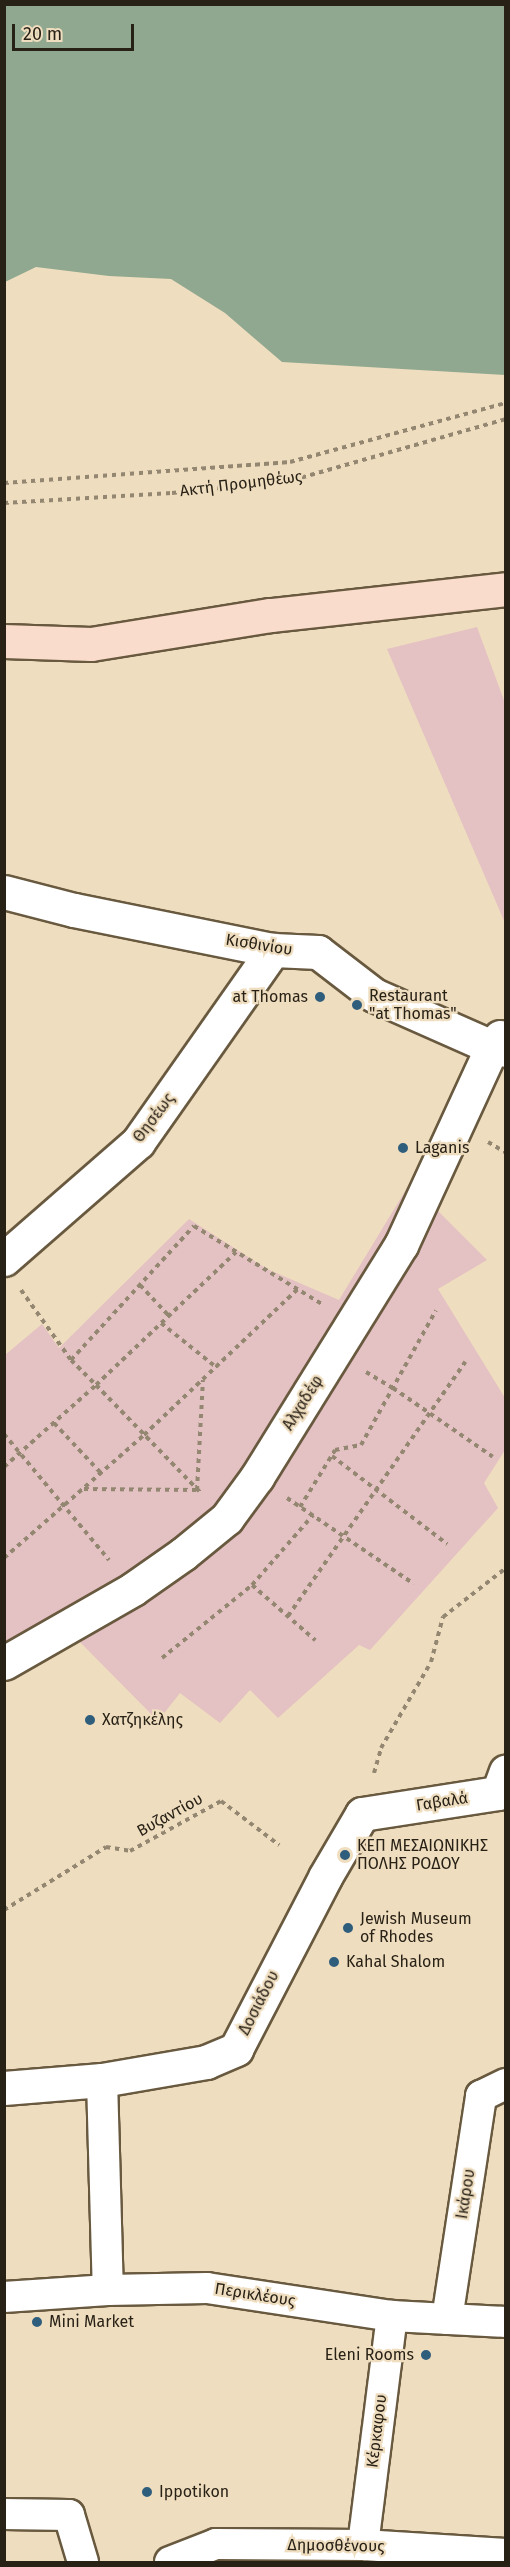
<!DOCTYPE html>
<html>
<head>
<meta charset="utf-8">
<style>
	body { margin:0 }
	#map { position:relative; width:510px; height:2567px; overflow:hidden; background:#efddbf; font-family:"Fira Sans",sans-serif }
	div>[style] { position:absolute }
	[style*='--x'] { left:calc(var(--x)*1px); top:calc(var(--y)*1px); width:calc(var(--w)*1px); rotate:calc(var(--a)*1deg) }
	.green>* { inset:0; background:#e4c1c2 }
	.water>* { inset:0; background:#8fa88f }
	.path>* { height:4px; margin-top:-2px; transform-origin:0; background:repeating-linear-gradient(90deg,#948772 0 4.5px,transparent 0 9px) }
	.roads { filter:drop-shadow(2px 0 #68593f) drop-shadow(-2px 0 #68593f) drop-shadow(0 2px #68593f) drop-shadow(0 -2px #68593f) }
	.pedestrian>* { height:30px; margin:-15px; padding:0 15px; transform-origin:15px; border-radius:15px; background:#fff }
	.minor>* { height:33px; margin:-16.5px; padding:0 16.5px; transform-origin:16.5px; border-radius:16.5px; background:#fff }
	.secondary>* { height:33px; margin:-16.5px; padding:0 16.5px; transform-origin:16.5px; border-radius:16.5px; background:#fadccc }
	.dots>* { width:16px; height:16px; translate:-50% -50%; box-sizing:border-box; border:3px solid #efddbf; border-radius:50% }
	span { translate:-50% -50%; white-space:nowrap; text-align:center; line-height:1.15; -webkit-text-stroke:4.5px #efddbf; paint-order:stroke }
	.street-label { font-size:16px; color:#282116 }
	.poi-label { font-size:16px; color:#282116 }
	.left { translate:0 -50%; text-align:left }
	.right { translate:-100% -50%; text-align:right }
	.frame { position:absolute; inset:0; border:6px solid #282116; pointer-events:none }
	.scale { position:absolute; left:12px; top:24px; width:122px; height:27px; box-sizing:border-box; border:3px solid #282116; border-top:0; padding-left:8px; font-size:18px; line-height:21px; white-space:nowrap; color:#282116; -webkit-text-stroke:4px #efddbf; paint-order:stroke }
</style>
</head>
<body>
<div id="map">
	<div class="green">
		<i style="clip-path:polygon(477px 627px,505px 703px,505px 923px,387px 649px)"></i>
		<i style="clip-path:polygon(410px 1183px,487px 1260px,438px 1289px,505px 1398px,505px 1450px,484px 1483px,498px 1508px,370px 1650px,359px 1645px,278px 1718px,250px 1690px,220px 1723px,180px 1693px,158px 1721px,71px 1633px,5px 1674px,5px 1355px,42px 1324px,59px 1348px,189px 1219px,267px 1269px,339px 1300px)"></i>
	</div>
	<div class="water">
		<i style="clip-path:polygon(5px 4px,505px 5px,505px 375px,282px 362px,225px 313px,171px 279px,109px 276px,36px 267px,5px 282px)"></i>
	</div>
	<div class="path">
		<i style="--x:4;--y:483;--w:287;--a:-4.2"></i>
		<i style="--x:290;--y:462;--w:224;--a:-15.3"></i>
		<i style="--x:4;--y:503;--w:168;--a:-3.4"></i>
		<i style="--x:172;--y:493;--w:122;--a:-6.1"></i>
		<i style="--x:293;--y:480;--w:222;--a:-16"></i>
		<i style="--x:488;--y:1142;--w:21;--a:31"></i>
		<i style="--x:140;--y:1285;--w:42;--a:46.9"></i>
		<i style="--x:21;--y:1290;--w:86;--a:54.5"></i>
		<i style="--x:71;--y:1360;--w:35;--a:45"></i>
		<i style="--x:96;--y:1385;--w:193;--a:-43.5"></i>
		<i style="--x:161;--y:1323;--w:70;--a:38.7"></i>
		<i style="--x:71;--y:1360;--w:182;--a:-47.5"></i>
		<i style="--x:194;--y:1226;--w:150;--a:31.4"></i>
		<i style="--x:366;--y:1372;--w:31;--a:31"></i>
		<i style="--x:393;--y:1388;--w:121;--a:34.6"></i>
		<i style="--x:54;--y:1423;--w:69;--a:46.8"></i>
		<i style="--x:4;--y:1434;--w:164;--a:50.2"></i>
		<i style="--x:332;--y:1456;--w:145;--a:37.4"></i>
		<i style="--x:4;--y:1467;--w:123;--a:-41.7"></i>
		<i style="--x:96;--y:1385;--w:149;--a:45.8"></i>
		<i style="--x:84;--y:1489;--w:113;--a:0.5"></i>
		<i style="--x:197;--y:1490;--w:110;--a:-86.9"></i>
		<i style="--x:287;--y:1498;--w:153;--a:34.1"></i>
		<i style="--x:300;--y:1507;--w:67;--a:-58.4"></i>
		<i style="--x:335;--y:1450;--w:26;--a:-11"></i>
		<i style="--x:361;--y:1445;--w:154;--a:-60.9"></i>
		<i style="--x:4;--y:1558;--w:186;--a:-41.3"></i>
		<i style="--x:144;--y:1435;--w:212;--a:-43.5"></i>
		<i style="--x:252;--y:1585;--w:84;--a:41.1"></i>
		<i style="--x:288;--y:1616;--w:310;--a:-55.1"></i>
		<i style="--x:162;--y:1658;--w:116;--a:-39"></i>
		<i style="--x:252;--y:1585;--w:93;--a:-48.9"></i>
		<i style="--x:374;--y:1773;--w:26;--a:-74"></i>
		<i style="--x:381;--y:1748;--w:99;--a:-59.8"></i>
		<i style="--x:431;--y:1662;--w:47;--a:-75.1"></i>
		<i style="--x:443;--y:1617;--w:80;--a:-37.9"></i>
		<i style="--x:4;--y:1910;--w:120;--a:-31.7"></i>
		<i style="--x:106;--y:1847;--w:24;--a:9"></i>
		<i style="--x:130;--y:1851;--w:104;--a:-28.8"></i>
		<i style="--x:221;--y:1801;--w:73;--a:37.2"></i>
	</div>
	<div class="roads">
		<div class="pedestrian">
			<i style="--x:102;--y:2080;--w:210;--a:88.4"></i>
			<i style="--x:4;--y:2297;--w:104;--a:-3.9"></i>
			<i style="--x:108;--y:2290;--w:99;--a:-1.2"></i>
			<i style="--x:207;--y:2288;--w:187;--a:8.6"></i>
			<i style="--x:392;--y:2316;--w:114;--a:3"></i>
			<i style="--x:447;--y:2319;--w:226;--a:-81.3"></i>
			<i style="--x:481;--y:2096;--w:28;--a:-26"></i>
			<i style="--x:4;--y:2514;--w:65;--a:0.9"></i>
			<i style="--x:69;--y:2515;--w:49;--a:73.4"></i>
			<i style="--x:363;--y:2545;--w:231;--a:-82.8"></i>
			<i style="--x:170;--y:2562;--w:49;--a:-21.4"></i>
			<i style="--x:216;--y:2544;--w:147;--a:0.4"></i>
			<i style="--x:363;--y:2545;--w:143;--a:3.6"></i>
		</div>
		<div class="minor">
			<i style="--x:4;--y:892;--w:72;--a:14.4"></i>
			<i style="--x:74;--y:910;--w:203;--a:11.4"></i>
			<i style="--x:273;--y:950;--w:45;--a:2.5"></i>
			<i style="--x:318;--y:952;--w:71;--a:37.5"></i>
			<i style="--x:374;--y:995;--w:129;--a:23.8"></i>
			<i style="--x:492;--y:1047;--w:14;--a:12"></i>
			<i style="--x:4;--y:1259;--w:178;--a:-41.1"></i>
			<i style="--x:138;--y:1142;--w:235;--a:-54.9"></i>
			<i style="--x:4;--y:1663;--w:149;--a:-29.8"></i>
			<i style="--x:133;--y:1589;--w:61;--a:-35"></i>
			<i style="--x:183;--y:1554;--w:57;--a:-39.3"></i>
			<i style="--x:227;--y:1518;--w:51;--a:-53.8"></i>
			<i style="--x:257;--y:1477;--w:273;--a:-58.2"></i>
			<i style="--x:401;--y:1245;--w:218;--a:-65.3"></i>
			<i style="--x:492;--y:1047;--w:13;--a:-51"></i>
			<i style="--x:4;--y:2088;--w:98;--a:-4.7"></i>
			<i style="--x:102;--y:2080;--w:106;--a:-9.8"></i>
			<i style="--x:206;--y:2062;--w:33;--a:-23"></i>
			<i style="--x:236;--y:2049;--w:194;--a:-62.6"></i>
			<i style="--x:325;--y:1877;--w:73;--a:-59.6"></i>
			<i style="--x:362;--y:1814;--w:138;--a:-8.8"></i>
			<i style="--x:498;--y:1793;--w:23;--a:-70"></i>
		</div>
		<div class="secondary">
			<i style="--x:4;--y:641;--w:87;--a:2"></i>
			<i style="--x:91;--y:644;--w:182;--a:-9.2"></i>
			<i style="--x:271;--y:615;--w:236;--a:-6.3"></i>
		</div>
	</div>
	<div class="dots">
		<i style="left:320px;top:997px;background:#2f5d7c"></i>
		<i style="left:357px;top:1005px;background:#2f5d7c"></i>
		<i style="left:403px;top:1148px;background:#2f5d7c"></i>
		<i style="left:90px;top:1720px;background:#2f5d7c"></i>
		<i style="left:345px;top:1855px;background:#2f5d7c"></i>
		<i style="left:348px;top:1928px;background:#2f5d7c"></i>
		<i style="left:334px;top:1962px;background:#2f5d7c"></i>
		<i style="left:37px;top:2322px;background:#2f5d7c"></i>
		<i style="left:426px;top:2355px;background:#2f5d7c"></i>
		<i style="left:147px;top:2492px;background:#2f5d7c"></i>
	</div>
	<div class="street-label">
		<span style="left:241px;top:484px;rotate:-7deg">Ακτή Προμηθέως</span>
		<span style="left:259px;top:945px;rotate:9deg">Κισθινίου</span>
		<span style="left:154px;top:1118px;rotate:-53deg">Θησέως</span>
		<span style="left:303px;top:1403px;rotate:-58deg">Αλχαδέφ</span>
		<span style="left:442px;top:1802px;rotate:-9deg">Γαβαλά</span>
		<span style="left:170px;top:1815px;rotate:-29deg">Βυζαντίου</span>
		<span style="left:259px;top:2003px;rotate:-63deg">Δοσιάδου</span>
		<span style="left:466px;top:2194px;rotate:-81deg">Ικάρου</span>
		<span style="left:255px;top:2295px;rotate:9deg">Περικλέους</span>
		<span style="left:377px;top:2431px;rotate:-83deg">Κέρκαφου</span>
		<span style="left:336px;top:2546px;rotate:1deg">Δημοσθένους</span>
	</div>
	<div class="poi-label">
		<span class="left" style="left:369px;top:1005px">Restaurant<br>"at Thomas"</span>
		<span class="right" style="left:308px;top:997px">at Thomas</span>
		<span class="left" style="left:415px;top:1148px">Laganis</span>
		<span class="left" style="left:102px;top:1720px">Χατζηκέλης</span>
		<span class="left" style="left:357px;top:1855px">ΚΕΠ ΜΕΣΑΙΩΝΙΚΗΣ<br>ΠΟΛΗΣ ΡΟΔΟΥ</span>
		<span class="left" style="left:360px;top:1928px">Jewish Museum<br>of Rhodes</span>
		<span class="left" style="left:346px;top:1962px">Kahal Shalom</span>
		<span class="left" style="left:49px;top:2322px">Mini Market</span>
		<span class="right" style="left:414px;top:2355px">Eleni Rooms</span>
		<span class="left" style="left:159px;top:2492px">Ippotikon</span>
	</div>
	<div class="frame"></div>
	<div class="scale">20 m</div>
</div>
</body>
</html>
